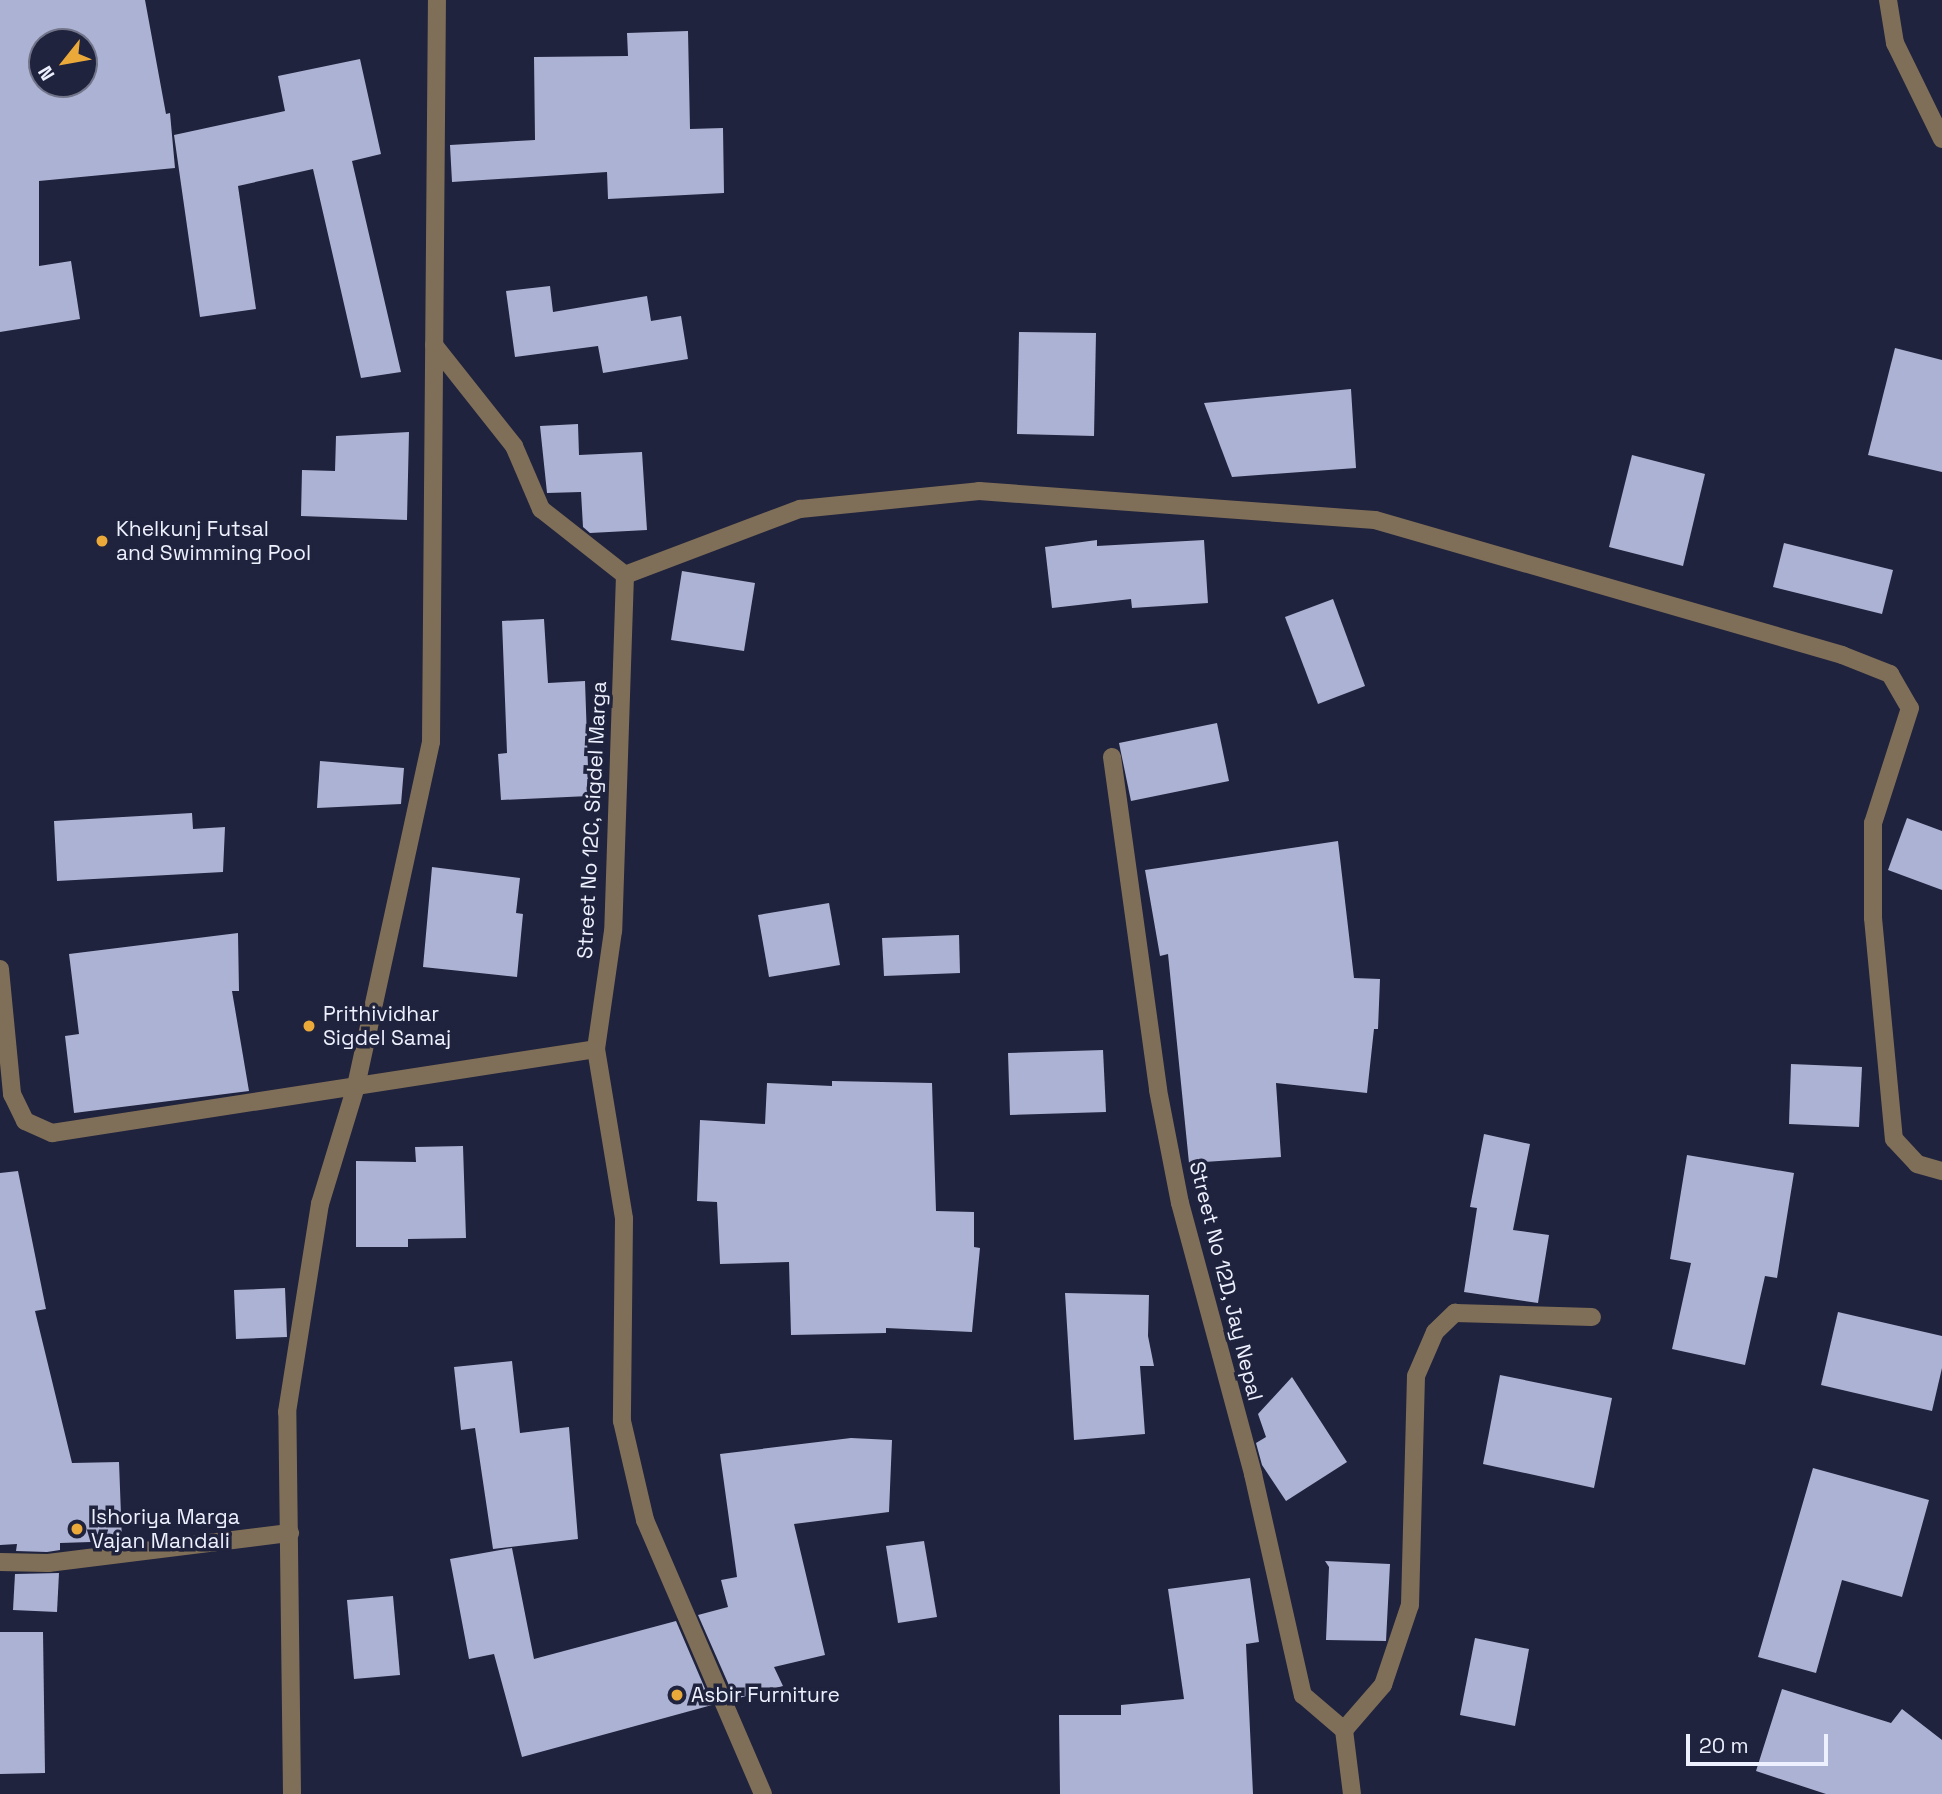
<!DOCTYPE html>
<html>
<head>
<meta charset="utf-8">
<style>
	body { margin:0 }
	#map { position:relative; width:1942px; height:1794px; overflow:hidden; background:#20233d; font-family:"Space Grotesk",sans-serif }
	div>[style] { position:absolute }
	[style*='--x'] { left:calc(var(--x)*1px); top:calc(var(--y)*1px); width:calc(var(--w)*1px); rotate:calc(var(--a)*1deg) }
	.building>* { inset:0; background:#acb2d3 }
	.minor>* { height:18px; margin:-9px; padding:0 9px; transform-origin:9px; border-radius:9px; background:#806f58 }
	.dots>* { width:19px; height:19px; translate:-50% -50%; box-sizing:border-box; border:4px solid #20233d; border-radius:50% }
	span { translate:-50% -50%; white-space:nowrap; text-align:center; line-height:1.15; -webkit-text-stroke:7px #20233d; paint-order:stroke }
	.poi-label { font-size:21px; color:#edf0fe }
	.left { translate:0 -50%; text-align:left }
	.street-label { font-size:21px; color:#edf0fe }
	.north { position:absolute; left:28px; top:28px; width:70px; height:70px; box-sizing:border-box; background:#20233d; border:2px solid #72758a; border-radius:50%; rotate:239deg; font-size:19px; font-weight:700; line-height:28px; text-align:center; color:#edf0fe }
	.north::after { content:''; display:block; margin:auto; width:24px; height:32px; background:#eba93a; clip-path:polygon(50% 0,100% 100%,50% 72%,0 100%) }
	.scale { position:absolute; left:1686px; top:1734px; width:142px; height:32px; box-sizing:border-box; border:4px solid #edf0fe; border-top:0; padding-left:9px; font-size:21px; line-height:24px; white-space:nowrap; color:#edf0fe; -webkit-text-stroke:5px #20233d; paint-order:stroke }
</style>
</head>
<body>
<div id="map">
	<div class="building">
		<i style="clip-path:polygon(evenodd,0 0,145px 0,166px 114px,170px 113px,175px 168px,39px 181px,39px 266px,71px 261px,80px 319px,0 332px,0 0,42px 42px,84px 42px,84px 84px,42px 84px,42px 42px)"></i>
		<i style="clip-path:polygon(688px 31px,690px 129px,723px 128px,724px 193px,608px 199px,607px 172px,452px 182px,450px 145px,535px 140px,534px 57px,628px 56px,627px 33px)"></i>
		<i style="clip-path:polygon(360px 59px,381px 154px,352px 161px,401px 372px,361px 378px,313px 169px,238px 186px,256px 309px,200px 317px,174px 135px,285px 111px,278px 76px)"></i>
		<i style="clip-path:polygon(550px 286px,553px 312px,647px 296px,651px 321px,681px 316px,688px 359px,603px 373px,598px 346px,515px 357px,506px 291px)"></i>
		<i style="clip-path:polygon(1019px 332px,1096px 333px,1094px 436px,1017px 434px)"></i>
		<i style="clip-path:polygon(1895px 348px,1942px 360px,1942px 472px,1868px 455px)"></i>
		<i style="clip-path:polygon(1351px 389px,1356px 468px,1232px 477px,1204px 403px)"></i>
		<i style="clip-path:polygon(578px 424px,579px 455px,642px 452px,647px 530px,590px 533px,583px 527px,581px 492px,547px 493px,540px 426px)"></i>
		<i style="clip-path:polygon(409px 432px,407px 520px,301px 516px,302px 470px,335px 471px,336px 436px)"></i>
		<i style="clip-path:polygon(1632px 455px,1705px 474px,1683px 566px,1609px 547px)"></i>
		<i style="clip-path:polygon(1097px 540px,1097px 546px,1204px 540px,1208px 603px,1132px 608px,1131px 599px,1052px 608px,1045px 547px)"></i>
		<i style="clip-path:polygon(1784px 543px,1893px 570px,1882px 614px,1773px 587px)"></i>
		<i style="clip-path:polygon(682px 571px,755px 583px,744px 651px,671px 640px)"></i>
		<i style="clip-path:polygon(1333px 599px,1365px 686px,1318px 704px,1285px 617px)"></i>
		<i style="clip-path:polygon(544px 619px,548px 683px,585px 681px,589px 796px,501px 800px,498px 754px,507px 753px,502px 621px)"></i>
		<i style="clip-path:polygon(1217px 723px,1229px 781px,1131px 801px,1119px 743px)"></i>
		<i style="clip-path:polygon(320px 761px,404px 768px,401px 804px,317px 808px)"></i>
		<i style="clip-path:polygon(192px 813px,193px 829px,225px 827px,223px 872px,57px 881px,54px 821px)"></i>
		<i style="clip-path:polygon(1907px 818px,1942px 831px,1942px 890px,1888px 870px)"></i>
		<i style="clip-path:polygon(1338px 841px,1354px 978px,1380px 979px,1378px 1029px,1374px 1029px,1367px 1093px,1276px 1083px,1281px 1157px,1189px 1163px,1168px 954px,1160px 956px,1145px 870px)"></i>
		<i style="clip-path:polygon(432px 867px,520px 878px,516px 913px,523px 914px,517px 977px,423px 967px)"></i>
		<i style="clip-path:polygon(829px 903px,840px 965px,769px 977px,758px 915px)"></i>
		<i style="clip-path:polygon(238px 933px,239px 991px,232px 991px,249px 1091px,74px 1113px,65px 1036px,79px 1034px,69px 954px)"></i>
		<i style="clip-path:polygon(959px 935px,960px 973px,884px 976px,882px 938px)"></i>
		<i style="clip-path:polygon(1103px 1050px,1106px 1112px,1010px 1115px,1008px 1053px)"></i>
		<i style="clip-path:polygon(1791px 1064px,1862px 1067px,1859px 1127px,1789px 1124px)"></i>
		<i style="clip-path:polygon(832px 1081px,932px 1083px,936px 1211px,974px 1212px,974px 1247px,980px 1248px,972px 1332px,886px 1328px,886px 1333px,791px 1335px,789px 1262px,720px 1264px,717px 1202px,697px 1201px,700px 1120px,765px 1124px,767px 1083px,832px 1086px)"></i>
		<i style="clip-path:polygon(1484px 1134px,1530px 1144px,1513px 1230px,1549px 1235px,1538px 1303px,1464px 1292px,1477px 1208px,1470px 1207px)"></i>
		<i style="clip-path:polygon(463px 1146px,466px 1238px,408px 1239px,408px 1247px,356px 1247px,356px 1161px,416px 1162px,415px 1147px)"></i>
		<i style="clip-path:polygon(1687px 1155px,1794px 1173px,1777px 1278px,1765px 1276px,1745px 1365px,1672px 1349px,1691px 1263px,1670px 1259px)"></i>
		<i style="clip-path:polygon(18px 1171px,46px 1309px,35px 1311px,72px 1463px,119px 1462px,122px 1541px,60px 1543px,60px 1550px,47px 1552px,16px 1551px,17px 1544px,0 1545px,0 1173px)"></i>
		<i style="clip-path:polygon(285px 1288px,287px 1337px,236px 1339px,234px 1290px)"></i>
		<i style="clip-path:polygon(1065px 1293px,1149px 1295px,1148px 1336px,1154px 1366px,1140px 1366px,1145px 1434px,1074px 1440px)"></i>
		<i style="clip-path:polygon(1838px 1312px,1942px 1336px,1942px 1368px,1932px 1411px,1821px 1385px)"></i>
		<i style="clip-path:polygon(512px 1361px,520px 1433px,569px 1427px,578px 1539px,493px 1549px,475px 1428px,461px 1430px,454px 1367px)"></i>
		<i style="clip-path:polygon(1500px 1375px,1612px 1398px,1594px 1488px,1483px 1464px)"></i>
		<i style="clip-path:polygon(1292px 1377px,1347px 1462px,1286px 1501px,1262px 1465px,1256px 1443px,1266px 1437px,1258px 1414px)"></i>
		<i style="clip-path:polygon(851px 1438px,892px 1440px,889px 1512px,794px 1524px,825px 1655px,774px 1667px,783px 1686px,735px 1699px,698px 1615px,728px 1607px,721px 1580px,737px 1577px,720px 1454px)"></i>
		<i style="clip-path:polygon(1813px 1468px,1929px 1500px,1902px 1597px,1842px 1580px,1816px 1673px,1758px 1657px)"></i>
		<i style="clip-path:polygon(924px 1541px,937px 1617px,898px 1623px,886px 1546px)"></i>
		<i style="clip-path:polygon(512px 1548px,534px 1659px,676px 1621px,712px 1705px,522px 1757px,494px 1654px,469px 1659px,450px 1559px)"></i>
		<i style="clip-path:polygon(1325px 1561px,1390px 1564px,1386px 1641px,1326px 1640px,1329px 1567px)"></i>
		<i style="clip-path:polygon(59px 1573px,57px 1612px,13px 1610px,15px 1574px)"></i>
		<i style="clip-path:polygon(1250px 1578px,1259px 1642px,1246px 1644px,1253px 1794px,1060px 1794px,1059px 1715px,1121px 1715px,1121px 1705px,1184px 1699px,1168px 1589px)"></i>
		<i style="clip-path:polygon(393px 1596px,400px 1675px,354px 1679px,347px 1600px)"></i>
		<i style="clip-path:polygon(0 1632px,43px 1632px,45px 1773px,0 1774px)"></i>
		<i style="clip-path:polygon(1475px 1638px,1529px 1649px,1515px 1726px,1460px 1715px)"></i>
		<i style="clip-path:polygon(1782px 1689px,1891px 1723px,1902px 1709px,1942px 1740px,1942px 1794px,1826px 1794px,1756px 1771px)"></i>
	</div>
	<div class="minor">
		<i style="--x:1888;--y:0;--w:44;--a:80.8"></i>
		<i style="--x:1895;--y:43;--w:107;--a:63.9"></i>
		<i style="--x:434;--y:345;--w:129;--a:51.6"></i>
		<i style="--x:514;--y:446;--w:69;--a:66.8"></i>
		<i style="--x:541;--y:509;--w:107;--a:38.2"></i>
		<i style="--x:625;--y:575;--w:187;--a:-20.7"></i>
		<i style="--x:800;--y:509;--w:180;--a:-5.7"></i>
		<i style="--x:979;--y:491;--w:397;--a:4.2"></i>
		<i style="--x:1375;--y:520;--w:486;--a:16.1"></i>
		<i style="--x:1842;--y:655;--w:52;--a:21.6"></i>
		<i style="--x:1890;--y:674;--w:39;--a:60"></i>
		<i style="--x:1910;--y:708;--w:121;--a:107.8"></i>
		<i style="--x:1873;--y:823;--w:95;--a:90"></i>
		<i style="--x:1873;--y:918;--w:222;--a:84.6"></i>
		<i style="--x:1894;--y:1139;--w:34;--a:47"></i>
		<i style="--x:1917;--y:1164;--w:26;--a:16"></i>
		<i style="--x:625;--y:575;--w:356;--a:91.9"></i>
		<i style="--x:613;--y:931;--w:119;--a:98.2"></i>
		<i style="--x:596;--y:1049;--w:172;--a:80.6"></i>
		<i style="--x:624;--y:1219;--w:202;--a:90.6"></i>
		<i style="--x:622;--y:1421;--w:102;--a:76.9"></i>
		<i style="--x:645;--y:1520;--w:298;--a:66.7"></i>
		<i style="--x:1112;--y:757;--w:336;--a:82.1"></i>
		<i style="--x:1158;--y:1090;--w:115;--a:79"></i>
		<i style="--x:1180;--y:1203;--w:281;--a:74.9"></i>
		<i style="--x:1253;--y:1474;--w:227;--a:77.3"></i>
		<i style="--x:1303;--y:1695;--w:54;--a:40.5"></i>
		<i style="--x:1344;--y:1730;--w:64;--a:82.9"></i>
		<i style="--x:0;--y:969;--w:126;--a:84.5"></i>
		<i style="--x:12;--y:1094;--w:30;--a:64"></i>
		<i style="--x:25;--y:1121;--w:30;--a:24"></i>
		<i style="--x:52;--y:1133;--w:550;--a:-8.78"></i>
		<i style="--x:0;--y:1562;--w:48;--a:1.2"></i>
		<i style="--x:48;--y:1563;--w:244;--a:-7.1"></i>
		<i style="--x:1344;--y:1730;--w:60;--a:-49.1"></i>
		<i style="--x:1383;--y:1685;--w:84;--a:-71.4"></i>
		<i style="--x:1410;--y:1605;--w:229;--a:-88.5"></i>
		<i style="--x:1416;--y:1376;--w:48;--a:-66.6"></i>
		<i style="--x:1435;--y:1332;--w:28;--a:-44"></i>
		<i style="--x:1455;--y:1313;--w:137;--a:1.7"></i>
		<i style="--x:292;--y:1794;--w:382;--a:-90.7"></i>
		<i style="--x:287;--y:1412;--w:211;--a:-81"></i>
		<i style="--x:320;--y:1204;--w:123;--a:-73"></i>
		<i style="--x:356;--y:1086;--w:352;--a:-77.7"></i>
		<i style="--x:431;--y:742;--w:742;--a:-89.54"></i>
	</div>
	<div class="dots">
		<i style="left:102px;top:541px;background:#eba93a"></i>
		<i style="left:309px;top:1026px;background:#eba93a"></i>
		<i style="left:77px;top:1529px;background:#eba93a"></i>
		<i style="left:677px;top:1695px;background:#eba93a"></i>
	</div>
	<div class="poi-label">
		<span class="left" style="left:116px;top:541px">Khelkunj Futsal<br>and Swimming Pool</span>
		<span class="left" style="left:323px;top:1026px">Prithividhar<br>Sigdel Samaj</span>
		<span class="left" style="left:91px;top:1529px">Ishoriya Marga<br>Vajan Mandali</span>
		<span class="left" style="left:691px;top:1695px">Asbir Furniture</span>
	</div>
	<div class="street-label">
		<span style="left:592px;top:820px;rotate:-87deg">Street No 12C, Sigdel Marga</span>
		<span style="left:1226px;top:1281px;rotate:76deg">Street No 12D, Jay Nepal</span>
	</div>
	<div class="north">N</div>
	<div class="scale">20 m</div>
</div>
</body>
</html>
